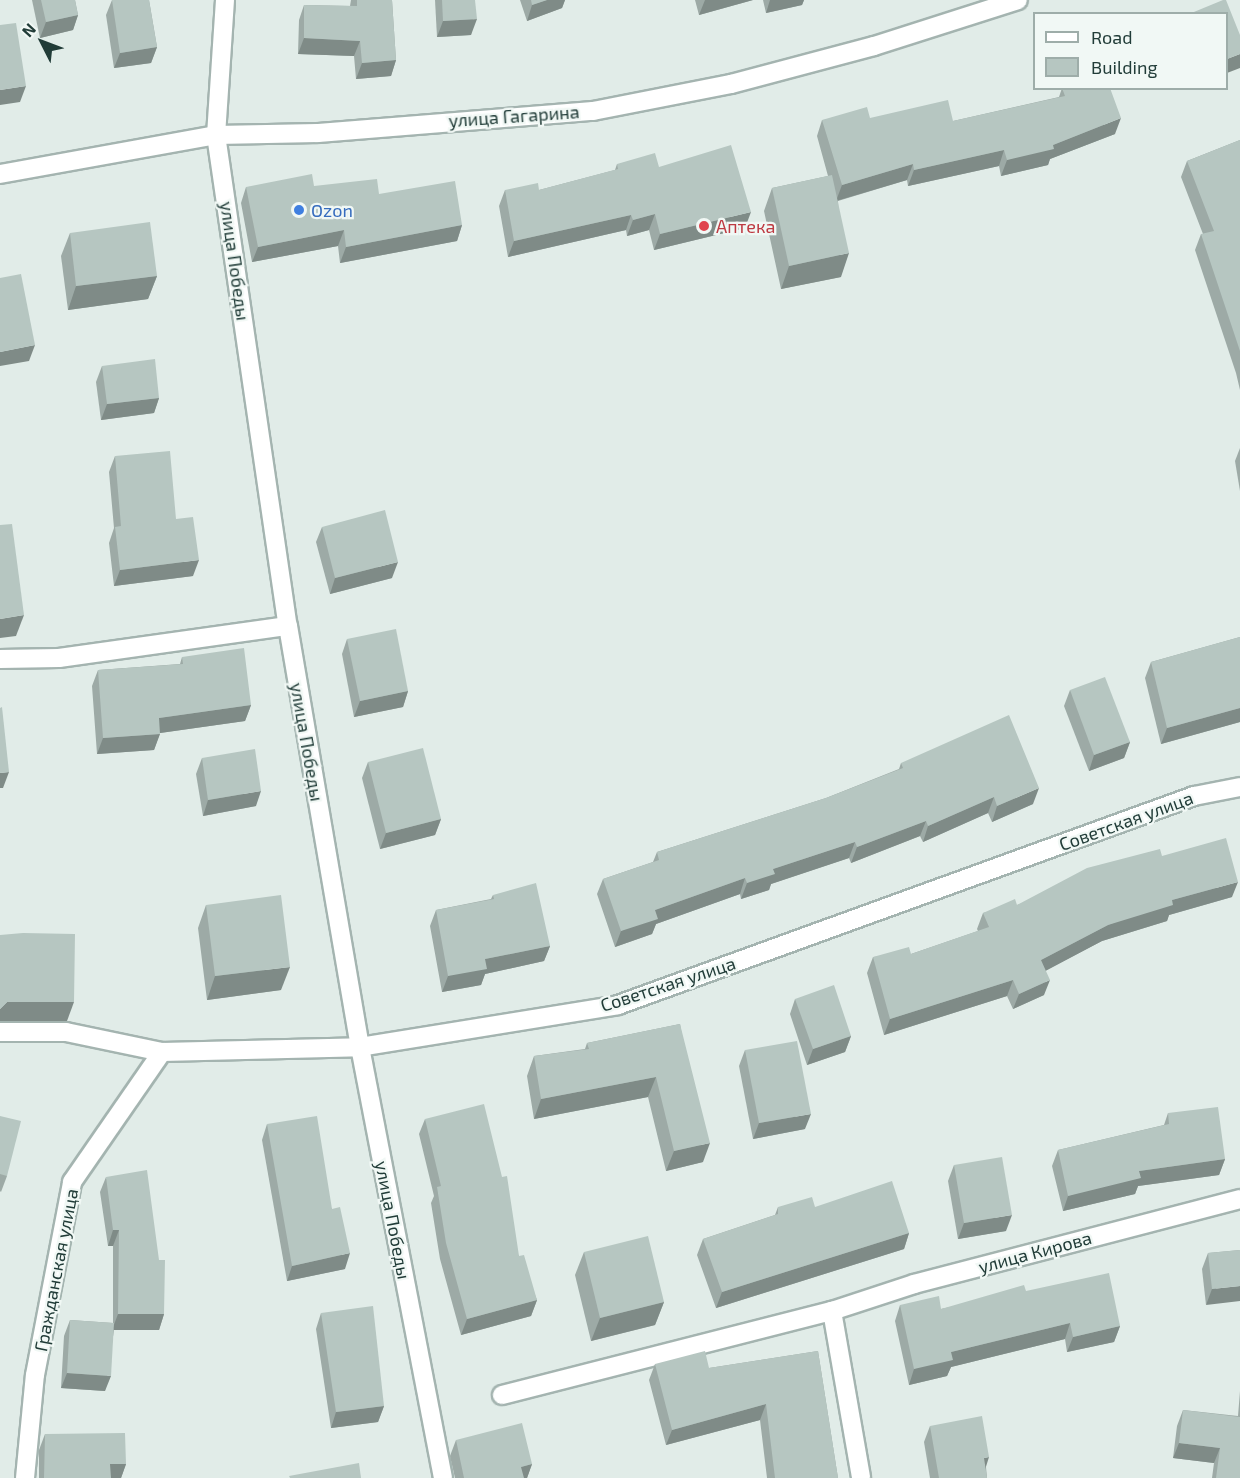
<!DOCTYPE html>
<html>
<head>
<meta charset="utf-8">
<style>
	body { margin:0 }
	#map { position:relative; width:1240px; height:1478px; overflow:hidden; background:#e1ece8; font-family:"Exo 2",sans-serif }
	div>[style] { position:absolute }
	[style*='--x'] { left:calc(var(--x)*1px); top:calc(var(--y)*1px); width:calc(var(--w)*1px); rotate:calc(var(--a)*1deg) }
	.roads { filter:drop-shadow(2px 0 #a4b4b0) drop-shadow(-2px 0 #a4b4b0) drop-shadow(0 2px #a4b4b0) drop-shadow(0 -2px #a4b4b0) }
	.street>* { height:18px; margin:-9px; padding:0 9px; transform-origin:9px; border-radius:9px; background:#fff }
	.secondary>* { height:18px; margin:-9px; padding:0 9px; transform-origin:9px; border-radius:9px; background:#fff }
	.wall>* { inset:0; background:#9daaa6 }
	.shaded-wall>* { inset:0; background:#7f8b87 }
	.building>* { inset:0; background:#b6c6c1 }
	.dots>* { width:16px; height:16px; translate:-50% -50%; box-sizing:border-box; border:3px solid #f1f8f5; border-radius:50% }
	span { translate:-50% -50%; white-space:nowrap; text-align:center; line-height:1.15; -webkit-text-stroke:4.5px #f1f8f5; paint-order:stroke }
	.street-label { font-size:18px; color:#213c38 }
	.shop-label { font-size:18px; color:#366cbe }
	.left { translate:0 -50%; text-align:left }
	.health-label { font-size:18px; color:#be3a42 }
	.legend { position:absolute; left:1033px; top:12px; width:195px; height:78px; box-sizing:border-box; background:#f1f8f5; border:2px solid #9eada9; margin:0; padding:8px 10px; list-style:none; font-size:18px; color:#213c38 }
	.legend li { display:flex; align-items:center; gap:12px; height:30px }
	.legend b { width:30px; border:2px solid #9eada9 }
	.north { position:absolute; left:12px; top:12px; width:60px; height:60px; -webkit-text-stroke:4px #f1f8f5; paint-order:stroke; rotate:312deg; font-size:16px; font-weight:700; line-height:24px; text-align:center; color:#213c38 }
	.north::after { content:''; display:block; margin:auto; width:21px; height:27px; background:#213c38; clip-path:polygon(50% 0,100% 100%,50% 72%,0 100%) }
</style>
</head>
<body>
<div id="map">
	<div class="roads">
		<div class="street">
			<i style="--x:0;--y:174;--w:219;--a:-10.2"></i>
			<i style="--x:216;--y:135;--w:102;--a:-1.1"></i>
			<i style="--x:318;--y:133;--w:276;--a:-4.6"></i>
			<i style="--x:593;--y:111;--w:141;--a:-11.1"></i>
			<i style="--x:731;--y:84;--w:148;--a:-14.9"></i>
			<i style="--x:874;--y:46;--w:151;--a:-17.7"></i>
			<i style="--x:0;--y:659;--w:59;--a:-1"></i>
			<i style="--x:59;--y:658;--w:231;--a:-8"></i>
			<i style="--x:832;--y:1311;--w:169;--a:80.1"></i>
			<i style="--x:502;--y:1395;--w:341;--a:-14.3"></i>
			<i style="--x:832;--y:1311;--w:86;--a:-18.2"></i>
			<i style="--x:914;--y:1284;--w:337;--a:-14.6"></i>
			<i style="--x:25;--y:1478;--w:103;--a:-84.5"></i>
			<i style="--x:35;--y:1375;--w:197;--a:-79.1"></i>
			<i style="--x:72;--y:1182;--w:158;--a:-55.3"></i>
		</div>
		<div class="secondary">
			<i style="--x:225;--y:0;--w:135;--a:93.8"></i>
			<i style="--x:216;--y:135;--w:496;--a:81.7"></i>
			<i style="--x:288;--y:626;--w:427;--a:80.3"></i>
			<i style="--x:360;--y:1047;--w:439;--a:79.1"></i>
			<i style="--x:0;--y:1032;--w:66;--a:0"></i>
			<i style="--x:66;--y:1032;--w:98;--a:11.8"></i>
			<i style="--x:162;--y:1052;--w:198;--a:-1.4"></i>
			<i style="--x:360;--y:1047;--w:261;--a:-9.2"></i>
			<i style="--x:618;--y:1005;--w:613;--a:-19.94"></i>
			<i style="--x:1194;--y:796;--w:47;--a:-11.1"></i>
		</div>
	</div>
	<div class="wall">
		<i style="clip-path:polygon(32px 0,75px 0,78px 15px,73px 30px,40px 38px)"></i>
		<i style="clip-path:polygon(112px 0,149px 0,157px 47px,151px 63px,114px 68px,106px 15px)"></i>
		<i style="clip-path:polygon(351px 0,392px 0,396px 60px,391px 76px,356px 79px,354px 56px,298px 54px,299px 20px,304px 5px,350px 6px)"></i>
		<i style="clip-path:polygon(435px 0,475px 0,471px 35px,437px 37px)"></i>
		<i style="clip-path:polygon(520px 0,565px 0,562px 8px,527px 21px)"></i>
		<i style="clip-path:polygon(695px 0,753px 0,699px 15px)"></i>
		<i style="clip-path:polygon(763px 0,804px 0,802px 5px,766px 13px)"></i>
		<i style="clip-path:polygon(1062px 88px,1115px 134px,1050px 159px,1048px 165px,1001px 176px,999px 166px,908px 186px,907px 180px,838px 201px,841px 277px,781px 289px,764px 211px,772px 188px,828px 176px,817px 136px,822px 120px,870px 118px,953px 121px,1059px 97px)"></i>
		<i style="clip-path:polygon(1240px 140px,1240px 390px,1236px 373px,1195px 250px,1201px 234px,1203px 234px,1181px 177px,1187px 161px)"></i>
		<i style="clip-path:polygon(617px 164px,659px 167px,745px 228px,654px 250px,649px 230px,627px 236px,626px 230px,508px 257px,499px 206px,505px 190px,539px 190px,615px 170px)"></i>
		<i style="clip-path:polygon(314px 186px,379px 194px,462px 225px,457px 241px,340px 263px,338px 246px,252px 262px,241px 203px,246px 187px)"></i>
		<i style="clip-path:polygon(70px 233px,157px 276px,148px 299px,68px 310px,61px 256px)"></i>
		<i style="clip-path:polygon(102px 366px,159px 398px,154px 413px,101px 420px,96px 382px)"></i>
		<i style="clip-path:polygon(1240px 448px,1240px 491px,1235px 461px)"></i>
		<i style="clip-path:polygon(115px 456px,193px 576px,114px 586px,109px 543px,114px 528px,109px 472px)"></i>
		<i style="clip-path:polygon(322px 527px,392px 578px,330px 594px,316px 542px)"></i>
		<i style="clip-path:polygon(1240px 637px,1240px 722px,1161px 744px,1145px 678px,1151px 662px)"></i>
		<i style="clip-path:polygon(347px 639px,408px 691px,403px 707px,354px 717px,342px 654px)"></i>
		<i style="clip-path:polygon(182px 657px,251px 705px,245px 721px,160px 733px,154px 750px,97px 754px,92px 686px,98px 670px,180px 664px)"></i>
		<i style="clip-path:polygon(1070px 690px,1130px 742px,1124px 758px,1089px 771px,1064px 706px)"></i>
		<i style="clip-path:polygon(202px 758px,256px 806px,203px 816px,196px 774px)"></i>
		<i style="clip-path:polygon(368px 762px,441px 819px,435px 835px,380px 849px,362px 778px)"></i>
		<i style="clip-path:polygon(901px 763px,1033px 804px,992px 822px,988px 813px,923px 842px,920px 836px,851px 863px,849px 858px,771px 884px,769px 890px,741px 899px,740px 894px,656px 924px,652px 934px,615px 947px,597px 894px,603px 879px,653px 862px,657px 852px,826px 798px,899px 769px)"></i>
		<i style="clip-path:polygon(1162px 856px,1232px 897px,1169px 915px,1167px 921px,1102px 941px,1046px 970px,1044px 995px,1013px 1009px,1007px 996px,884px 1035px,867px 973px,873px 957px,911px 954px,978px 931px,977px 929px,983px 913px,1017px 905px)"></i>
		<i style="clip-path:polygon(493px 895px,550px 946px,544px 961px,485px 974px,481px 985px,442px 992px,430px 926px,436px 910px,491px 899px)"></i>
		<i style="clip-path:polygon(206px 905px,281px 990px,207px 1000px,198px 928px)"></i>
		<i style="clip-path:polygon(795px 999px,851px 1036px,845px 1052px,807px 1065px,790px 1014px)"></i>
		<i style="clip-path:polygon(680px 1024px,703px 1162px,666px 1171px,648px 1097px,534px 1119px,527px 1076px,534px 1056px,585px 1049px,587px 1043px)"></i>
		<i style="clip-path:polygon(745px 1050px,805px 1129px,753px 1139px,739px 1066px)"></i>
		<i style="clip-path:polygon(1168px 1113px,1225px 1159px,1219px 1175px,1138px 1186px,1135px 1194px,1063px 1211px,1052px 1166px,1058px 1150px,1164px 1125px)"></i>
		<i style="clip-path:polygon(0 1116px,7px 1176px,1px 1192px,0 1191px)"></i>
		<i style="clip-path:polygon(425px 1119px,519px 1256px,537px 1300px,531px 1316px,461px 1335px,440px 1259px,431px 1203px,434px 1196px,419px 1134px)"></i>
		<i style="clip-path:polygon(267px 1124px,332px 1209px,345px 1269px,287px 1281px,262px 1140px)"></i>
		<i style="clip-path:polygon(954px 1165px,1006px 1231px,958px 1239px,948px 1181px)"></i>
		<i style="clip-path:polygon(106px 1177px,164px 1314px,159px 1330px,114px 1330px,105px 1391px,61px 1388px,64px 1336px,70px 1320px,113px 1323px,113px 1246px,108px 1246px,100px 1192px)"></i>
		<i style="clip-path:polygon(778px 1207px,815px 1207px,909px 1233px,904px 1249px,716px 1308px,697px 1255px,703px 1239px,775px 1215px)"></i>
		<i style="clip-path:polygon(1240px 1250px,1206px 1305px,1202px 1269px,1208px 1253px)"></i>
		<i style="clip-path:polygon(584px 1252px,664px 1302px,655px 1325px,591px 1341px,575px 1275px)"></i>
		<i style="clip-path:polygon(1026px 1291px,1120px 1326px,1114px 1342px,1067px 1352px,1065px 1339px,951px 1367px,947px 1376px,909px 1385px,895px 1321px,900px 1305px,941px 1309px)"></i>
		<i style="clip-path:polygon(321px 1313px,384px 1406px,378px 1422px,331px 1428px,316px 1329px)"></i>
		<i style="clip-path:polygon(818px 1351px,838px 1478px,767px 1478px,760px 1420px,666px 1445px,649px 1380px,655px 1364px,709px 1368px)"></i>
		<i style="clip-path:polygon(1240px 1391px,1240px 1478px,1212px 1478px,1214px 1463px,1173px 1458px,1177px 1426px,1183px 1410px,1238px 1416px)"></i>
		<i style="clip-path:polygon(930px 1426px,986px 1467px,987px 1478px,930px 1478px,924px 1442px)"></i>
		<i style="clip-path:polygon(45px 1434px,126px 1464px,121px 1478px,39px 1478px,39px 1450px)"></i>
		<i style="clip-path:polygon(456px 1440px,532px 1464px,527px 1478px,455px 1478px,450px 1456px)"></i>
	</div>
	<div class="shaded-wall">
		<i style="clip-path:polygon(547px 0,565px 0,562px 8px,527px 21px,532px 5px)"></i>
		<i style="clip-path:polygon(705px 0,753px 0,699px 15px)"></i>
		<i style="clip-path:polygon(770px 0,804px 0,802px 5px,766px 13px)"></i>
		<i style="clip-path:polygon(78px 15px,73px 30px,40px 38px,46px 22px)"></i>
		<i style="clip-path:polygon(477px 19px,471px 35px,437px 37px,443px 21px)"></i>
		<i style="clip-path:polygon(304px 38px,360px 41px,354px 56px,298px 54px)"></i>
		<i style="clip-path:polygon(157px 47px,151px 63px,114px 68px,120px 53px)"></i>
		<i style="clip-path:polygon(1240px 54px,1240px 68px,1227px 73px,1227px 59px)"></i>
		<i style="clip-path:polygon(396px 60px,391px 76px,356px 79px,362px 63px)"></i>
		<i style="clip-path:polygon(26px 86px,20px 102px,0 105px,0 90px)"></i>
		<i style="clip-path:polygon(1121px 118px,1115px 134px,1050px 159px,1048px 165px,1001px 176px,1007px 160px,1053px 145px)"></i>
		<i style="clip-path:polygon(1004px 150px,999px 166px,908px 186px,914px 170px)"></i>
		<i style="clip-path:polygon(913px 164px,907px 180px,836px 201px,842px 185px)"></i>
		<i style="clip-path:polygon(751px 212px,745px 228px,654px 250px,660px 234px)"></i>
		<i style="clip-path:polygon(655px 214px,649px 230px,627px 236px,633px 220px)"></i>
		<i style="clip-path:polygon(631px 215px,626px 230px,508px 257px,514px 241px)"></i>
		<i style="clip-path:polygon(462px 225px,457px 241px,340px 263px,346px 247px)"></i>
		<i style="clip-path:polygon(344px 230px,338px 246px,252px 262px,258px 247px)"></i>
		<i style="clip-path:polygon(849px 253px,841px 277px,781px 289px,789px 266px)"></i>
		<i style="clip-path:polygon(157px 276px,148px 299px,68px 310px,76px 286px)"></i>
		<i style="clip-path:polygon(35px 345px,29px 361px,0 366px,0 352px)"></i>
		<i style="clip-path:polygon(159px 398px,154px 413px,101px 420px,107px 404px)"></i>
		<i style="clip-path:polygon(199px 560px,193px 576px,114px 586px,120px 570px)"></i>
		<i style="clip-path:polygon(398px 562px,392px 578px,330px 594px,335px 578px)"></i>
		<i style="clip-path:polygon(24px 615px,16px 636px,0 638px,0 619px)"></i>
		<i style="clip-path:polygon(408px 691px,403px 707px,354px 717px,360px 701px)"></i>
		<i style="clip-path:polygon(251px 705px,245px 721px,153px 734px,159px 718px)"></i>
		<i style="clip-path:polygon(1240px 708px,1240px 722px,1161px 744px,1167px 728px)"></i>
		<i style="clip-path:polygon(160px 734px,154px 750px,97px 754px,103px 738px)"></i>
		<i style="clip-path:polygon(1130px 742px,1124px 758px,1089px 771px,1094px 755px)"></i>
		<i style="clip-path:polygon(9px 772px,3px 788px,0 788px,0 773px)"></i>
		<i style="clip-path:polygon(1039px 788px,1033px 804px,992px 822px,997px 806px)"></i>
		<i style="clip-path:polygon(261px 791px,256px 806px,203px 816px,208px 800px)"></i>
		<i style="clip-path:polygon(994px 797px,988px 813px,923px 842px,928px 826px)"></i>
		<i style="clip-path:polygon(441px 819px,435px 835px,380px 849px,386px 833px)"></i>
		<i style="clip-path:polygon(926px 821px,920px 836px,851px 863px,857px 847px)"></i>
		<i style="clip-path:polygon(855px 842px,849px 858px,771px 884px,769px 890px,741px 899px,747px 883px,773px 869px)"></i>
		<i style="clip-path:polygon(745px 878px,740px 894px,656px 924px,652px 934px,615px 947px,621px 931px,655px 910px)"></i>
		<i style="clip-path:polygon(1238px 882px,1232px 897px,1169px 915px,1167px 921px,1102px 941px,1036px 976px,1041px 960px,1108px 925px,1172px 900px)"></i>
		<i style="clip-path:polygon(550px 946px,544px 961px,485px 974px,481px 985px,442px 992px,448px 976px,485px 959px)"></i>
		<i style="clip-path:polygon(290px 967px,281px 990px,207px 1000px,215px 976px)"></i>
		<i style="clip-path:polygon(1013px 980px,1007px 996px,884px 1035px,890px 1019px)"></i>
		<i style="clip-path:polygon(1050px 980px,1044px 995px,1013px 1009px,1019px 994px)"></i>
		<i style="clip-path:polygon(7px 1002px,74px 1002px,67px 1021px,0 1021px,0 1009px)"></i>
		<i style="clip-path:polygon(851px 1036px,845px 1052px,807px 1065px,813px 1049px)"></i>
		<i style="clip-path:polygon(656px 1077px,648px 1097px,534px 1119px,541px 1099px)"></i>
		<i style="clip-path:polygon(811px 1114px,805px 1129px,753px 1139px,759px 1123px)"></i>
		<i style="clip-path:polygon(710px 1143px,703px 1162px,666px 1171px,674px 1151px)"></i>
		<i style="clip-path:polygon(1225px 1159px,1219px 1175px,1138px 1186px,1135px 1194px,1063px 1211px,1068px 1196px,1139px 1171px)"></i>
		<i style="clip-path:polygon(1012px 1215px,1006px 1231px,958px 1239px,964px 1223px)"></i>
		<i style="clip-path:polygon(113px 1230px,119px 1230px,113px 1246px,108px 1246px)"></i>
		<i style="clip-path:polygon(909px 1233px,904px 1249px,716px 1308px,722px 1292px)"></i>
		<i style="clip-path:polygon(350px 1253px,345px 1269px,287px 1281px,292px 1266px)"></i>
		<i style="clip-path:polygon(1240px 1286px,1240px 1301px,1206px 1305px,1212px 1289px)"></i>
		<i style="clip-path:polygon(537px 1300px,531px 1316px,461px 1335px,467px 1319px)"></i>
		<i style="clip-path:polygon(664px 1302px,655px 1325px,591px 1341px,600px 1318px)"></i>
		<i style="clip-path:polygon(118px 1314px,164px 1314px,159px 1330px,112px 1330px)"></i>
		<i style="clip-path:polygon(1070px 1323px,1065px 1339px,951px 1367px,947px 1376px,909px 1385px,914px 1369px,951px 1352px)"></i>
		<i style="clip-path:polygon(1120px 1326px,1114px 1342px,1067px 1352px,1073px 1337px)"></i>
		<i style="clip-path:polygon(67px 1373px,111px 1376px,105px 1391px,61px 1388px)"></i>
		<i style="clip-path:polygon(766px 1404px,760px 1420px,666px 1445px,672px 1430px)"></i>
		<i style="clip-path:polygon(384px 1406px,378px 1422px,331px 1428px,336px 1412px)"></i>
		<i style="clip-path:polygon(1179px 1443px,1220px 1448px,1214px 1463px,1173px 1458px)"></i>
		<i style="clip-path:polygon(989px 1457px,984px 1473px,984px 1458px)"></i>
		<i style="clip-path:polygon(110px 1464px,126px 1464px,121px 1478px,105px 1478px)"></i>
		<i style="clip-path:polygon(532px 1464px,527px 1478px,517px 1478px,521px 1467px)"></i>
	</div>
	<div class="building">
		<i style="clip-path:polygon(41px 0,75px 0,78px 15px,46px 22px)"></i>
		<i style="clip-path:polygon(112px 0,149px 0,157px 47px,120px 53px)"></i>
		<i style="clip-path:polygon(357px 0,392px 0,396px 60px,362px 63px,360px 41px,304px 38px,304px 5px,357px 6px)"></i>
		<i style="clip-path:polygon(442px 0,475px 0,477px 19px,443px 21px)"></i>
		<i style="clip-path:polygon(531px 0,547px 0,532px 5px)"></i>
		<i style="clip-path:polygon(1223px 0,1226px 0,1240px 35px,1240px 54px,1227px 59px,1227px 14px,1189px 14px)"></i>
		<i style="clip-path:polygon(16px 23px,26px 86px,0 90px,0 25px)"></i>
		<i style="clip-path:polygon(1062px 88px,1110px 88px,1121px 118px,1053px 145px,1054px 149px,1007px 160px,1004px 150px,914px 170px,913px 164px,842px 185px,822px 120px,867px 107px,870px 118px,948px 100px,953px 121px,1065px 96px)"></i>
		<i style="clip-path:polygon(1240px 140px,1240px 351px,1201px 234px,1214px 231px,1187px 161px)"></i>
		<i style="clip-path:polygon(731px 145px,751px 212px,660px 234px,655px 214px,633px 220px,631px 215px,514px 241px,505px 190px,538px 183px,539px 190px,618px 169px,617px 164px,655px 153px,659px 167px)"></i>
		<i style="clip-path:polygon(312px 174px,314px 186px,377px 179px,379px 194px,455px 181px,462px 225px,346px 247px,344px 230px,258px 247px,246px 187px)"></i>
		<i style="clip-path:polygon(832px 175px,849px 253px,789px 266px,772px 188px)"></i>
		<i style="clip-path:polygon(150px 222px,157px 276px,76px 286px,70px 233px)"></i>
		<i style="clip-path:polygon(21px 274px,35px 345px,0 352px,0 278px)"></i>
		<i style="clip-path:polygon(155px 359px,159px 398px,107px 404px,102px 366px)"></i>
		<i style="clip-path:polygon(170px 451px,176px 519px,193px 517px,199px 560px,120px 570px,115px 527px,121px 526px,115px 456px)"></i>
		<i style="clip-path:polygon(385px 510px,398px 562px,335px 578px,322px 527px)"></i>
		<i style="clip-path:polygon(12px 524px,24px 615px,0 619px,0 525px)"></i>
		<i style="clip-path:polygon(396px 629px,408px 691px,360px 701px,347px 639px)"></i>
		<i style="clip-path:polygon(1240px 637px,1240px 708px,1167px 728px,1151px 662px)"></i>
		<i style="clip-path:polygon(244px 648px,251px 705px,159px 718px,160px 734px,103px 738px,98px 670px,183px 664px,182px 657px)"></i>
		<i style="clip-path:polygon(1105px 677px,1130px 742px,1094px 755px,1070px 690px)"></i>
		<i style="clip-path:polygon(2px 707px,9px 772px,0 773px,0 708px)"></i>
		<i style="clip-path:polygon(1009px 715px,1039px 788px,997px 806px,994px 797px,928px 826px,926px 821px,857px 847px,855px 842px,773px 869px,775px 874px,747px 883px,745px 878px,655px 910px,658px 919px,621px 931px,603px 879px,659px 860px,657px 852px,826px 798px,903px 768px,901px 763px)"></i>
		<i style="clip-path:polygon(423px 748px,441px 819px,386px 833px,368px 762px)"></i>
		<i style="clip-path:polygon(255px 749px,261px 791px,208px 800px,202px 758px)"></i>
		<i style="clip-path:polygon(1226px 838px,1238px 882px,1172px 900px,1173px 905px,1108px 925px,1041px 960px,1050px 980px,1019px 994px,1013px 980px,890px 1019px,873px 957px,909px 947px,911px 954px,989px 927px,983px 913px,1015px 899px,1017px 905px,1087px 868px,1160px 849px,1162px 856px)"></i>
		<i style="clip-path:polygon(536px 883px,550px 946px,485px 959px,487px 969px,448px 976px,436px 910px,494px 899px,493px 895px)"></i>
		<i style="clip-path:polygon(281px 895px,290px 967px,215px 976px,206px 905px)"></i>
		<i style="clip-path:polygon(23px 933px,75px 934px,74px 1002px,7px 1002px,0 1009px,0 935px)"></i>
		<i style="clip-path:polygon(834px 985px,851px 1036px,813px 1049px,795px 999px)"></i>
		<i style="clip-path:polygon(680px 1024px,710px 1143px,674px 1151px,656px 1077px,541px 1099px,534px 1056px,589px 1049px,587px 1043px)"></i>
		<i style="clip-path:polygon(797px 1041px,811px 1114px,759px 1123px,745px 1050px)"></i>
		<i style="clip-path:polygon(484px 1104px,502px 1177px,507px 1176px,519px 1256px,524px 1255px,537px 1300px,467px 1319px,446px 1243px,437px 1187px,441px 1186px,425px 1119px)"></i>
		<i style="clip-path:polygon(1218px 1107px,1225px 1159px,1139px 1171px,1141px 1178px,1068px 1196px,1058px 1150px,1169px 1124px,1168px 1113px)"></i>
		<i style="clip-path:polygon(0 1116px,21px 1121px,7px 1176px,0 1174px)"></i>
		<i style="clip-path:polygon(317px 1116px,332px 1209px,340px 1207px,350px 1253px,292px 1266px,267px 1124px)"></i>
		<i style="clip-path:polygon(1002px 1157px,1012px 1215px,964px 1223px,954px 1165px)"></i>
		<i style="clip-path:polygon(147px 1170px,159px 1260px,165px 1260px,164px 1314px,118px 1314px,119px 1230px,113px 1230px,106px 1177px)"></i>
		<i style="clip-path:polygon(892px 1181px,909px 1233px,722px 1292px,703px 1239px,778px 1214px,778px 1207px,812px 1197px,815px 1207px)"></i>
		<i style="clip-path:polygon(648px 1236px,664px 1302px,600px 1318px,584px 1252px)"></i>
		<i style="clip-path:polygon(1240px 1250px,1240px 1286px,1212px 1289px,1208px 1253px)"></i>
		<i style="clip-path:polygon(1109px 1273px,1120px 1326px,1073px 1337px,1070px 1323px,951px 1352px,953px 1360px,914px 1369px,900px 1305px,939px 1296px,941px 1309px,1024px 1285px,1026px 1291px)"></i>
		<i style="clip-path:polygon(373px 1306px,384px 1406px,336px 1412px,321px 1313px)"></i>
		<i style="clip-path:polygon(70px 1320px,114px 1323px,111px 1376px,67px 1373px)"></i>
		<i style="clip-path:polygon(705px 1351px,709px 1368px,818px 1351px,838px 1478px,775px 1478px,766px 1404px,672px 1430px,655px 1364px)"></i>
		<i style="clip-path:polygon(1183px 1410px,1240px 1417px,1240px 1478px,1216px 1478px,1220px 1448px,1179px 1443px)"></i>
		<i style="clip-path:polygon(982px 1416px,989px 1457px,984px 1458px,987px 1478px,939px 1478px,930px 1426px)"></i>
		<i style="clip-path:polygon(522px 1423px,532px 1464px,521px 1467px,524px 1478px,464px 1478px,456px 1440px)"></i>
		<i style="clip-path:polygon(125px 1433px,126px 1464px,110px 1464px,111px 1478px,44px 1478px,45px 1434px)"></i>
		<i style="clip-path:polygon(359px 1463px,361px 1478px,290px 1478px,289px 1476px)"></i>
	</div>
	<div class="dots">
		<i style="left:299px;top:210px;background:#3f7fe0"></i>
		<i style="left:704px;top:226px;background:#e0444e"></i>
	</div>
	<div class="street-label">
		<span style="left:514px;top:116px;rotate:-4deg">улица Гагарина</span>
		<span style="left:235px;top:261px;rotate:82deg">улица Победы</span>
		<span style="left:307px;top:742px;rotate:80deg">улица Победы</span>
		<span style="left:1126px;top:821px;rotate:-20deg">Советская улица</span>
		<span style="left:668px;top:984px;rotate:-18deg">Советская улица</span>
		<span style="left:393px;top:1220px;rotate:79deg">улица Победы</span>
		<span style="left:1035px;top:1252px;rotate:-15deg">улица Кирова</span>
		<span style="left:56px;top:1270px;rotate:-79deg">Гражданская улица</span>
	</div>
	<div class="shop-label">
		<span class="left" style="left:311px;top:210px">Ozon</span>
	</div>
	<div class="health-label">
		<span class="left" style="left:716px;top:226px">Аптека</span>
	</div>
	<ul class="legend">
	<li><b style="height:8px;background:#fff"></b>Road</li>
	<li><b style="height:16px;background:#b6c6c1"></b>Building</li>
	</ul>
	<div class="north">N</div>
</div>
</body>
</html>
